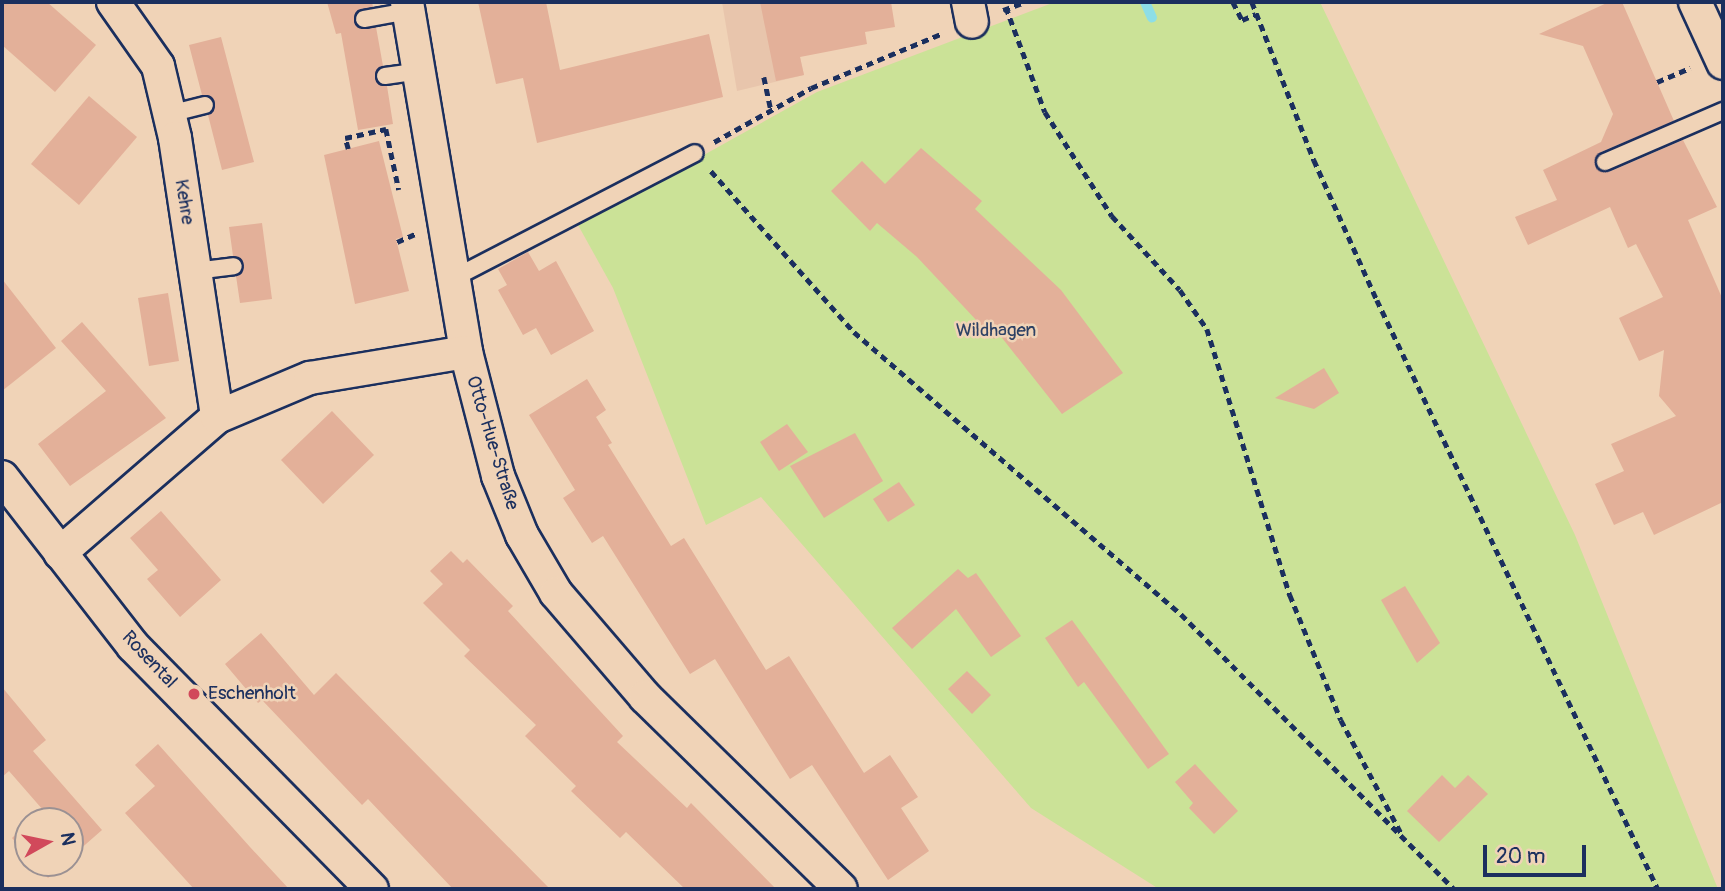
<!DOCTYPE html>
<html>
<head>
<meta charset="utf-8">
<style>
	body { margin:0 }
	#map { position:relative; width:1725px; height:891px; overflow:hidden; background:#f0d3b7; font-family:Pangolin,sans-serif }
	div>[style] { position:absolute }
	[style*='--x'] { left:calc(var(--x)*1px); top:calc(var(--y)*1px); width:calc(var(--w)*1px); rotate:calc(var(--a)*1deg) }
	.built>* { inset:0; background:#e8c5ac }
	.green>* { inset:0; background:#cbe297 }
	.stream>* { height:10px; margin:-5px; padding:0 5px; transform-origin:5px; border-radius:5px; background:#8ddee6 }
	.building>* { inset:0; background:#e3b099 }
	.path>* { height:4.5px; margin-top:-2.25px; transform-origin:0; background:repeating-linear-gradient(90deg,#1b2f5e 0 7px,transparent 0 12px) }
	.roads { filter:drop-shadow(2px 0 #1b2f5e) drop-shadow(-2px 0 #1b2f5e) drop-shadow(0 2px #1b2f5e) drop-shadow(0 -2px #1b2f5e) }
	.lane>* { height:16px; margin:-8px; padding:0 8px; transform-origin:8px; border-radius:8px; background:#f0d3b7 }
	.street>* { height:32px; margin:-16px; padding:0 16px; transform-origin:16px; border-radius:16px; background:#f0d3b7 }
	.dots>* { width:19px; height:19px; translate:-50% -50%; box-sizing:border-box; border:4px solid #f0d3b7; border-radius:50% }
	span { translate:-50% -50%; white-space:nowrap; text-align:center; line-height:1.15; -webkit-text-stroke:5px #f0d3b7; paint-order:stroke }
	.street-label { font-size:19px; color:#1b2f5e }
	.park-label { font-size:19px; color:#2d4164 }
	.poi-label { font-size:19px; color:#1b2f5e }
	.left { translate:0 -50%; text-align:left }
	.frame { position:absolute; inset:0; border:4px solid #1b2f5e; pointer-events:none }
	.north { position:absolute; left:14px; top:807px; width:70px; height:70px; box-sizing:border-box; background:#f0d3b7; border:2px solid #9b9193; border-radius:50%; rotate:81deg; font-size:19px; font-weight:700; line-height:28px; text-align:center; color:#1b2f5e }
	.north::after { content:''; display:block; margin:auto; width:24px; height:32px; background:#d1495b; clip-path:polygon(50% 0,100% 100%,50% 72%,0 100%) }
	.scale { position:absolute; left:1483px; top:845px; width:103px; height:32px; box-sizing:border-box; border:4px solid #1b2f5e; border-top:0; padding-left:9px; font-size:21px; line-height:24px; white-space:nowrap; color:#1b2f5e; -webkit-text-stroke:5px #f0d3b7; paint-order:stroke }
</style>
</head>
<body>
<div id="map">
	<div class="built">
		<i style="clip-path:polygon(722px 2px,788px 2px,804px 75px,737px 91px)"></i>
	</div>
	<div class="green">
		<i style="clip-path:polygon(1055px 2px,1320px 2px,1575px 535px,1718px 889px,1159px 889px,1031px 808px,761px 497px,706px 525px,613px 288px,578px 225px,817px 92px)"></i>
	</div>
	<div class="stream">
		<i style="--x:1145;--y:2;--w:17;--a:66"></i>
	</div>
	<div class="building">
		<i style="clip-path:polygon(2px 2px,47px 2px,96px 45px,55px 92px,2px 45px)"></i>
		<i style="clip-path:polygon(327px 2px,372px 2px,373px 7px,358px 11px,354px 20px,361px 29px,376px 27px,383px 66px,375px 78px,387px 86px,393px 124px,358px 130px,341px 33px,336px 34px)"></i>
		<i style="clip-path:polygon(478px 2px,546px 2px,560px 70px,709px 34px,723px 97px,537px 143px,523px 78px,496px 84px)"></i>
		<i style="clip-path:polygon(760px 2px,891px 2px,895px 27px,865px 32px,867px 44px,800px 57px,804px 75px,776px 81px)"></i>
		<i style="clip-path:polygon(1609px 2px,1622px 2px,1674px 121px,1601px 152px,1596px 167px,1609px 172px,1683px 140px,1717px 207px,1688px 220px,1723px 300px,1723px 502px,1654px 535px,1643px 512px,1614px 525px,1595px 484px,1624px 471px,1611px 444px,1676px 416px,1659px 396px,1664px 350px,1639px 361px,1619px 318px,1663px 297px,1636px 244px,1628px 248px,1610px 207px,1528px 245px,1515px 217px,1557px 200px,1543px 170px,1601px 142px,1613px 114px,1583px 46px,1539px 34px)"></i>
		<i style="clip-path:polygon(221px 37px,254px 162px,222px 170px,208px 115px,215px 102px,202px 95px,189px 45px)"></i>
		<i style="clip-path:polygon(89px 96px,137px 137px,79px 205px,31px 164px)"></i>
		<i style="clip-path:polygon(379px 141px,403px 237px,396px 239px,409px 291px,355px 304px,324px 155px)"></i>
		<i style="clip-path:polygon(921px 148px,982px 201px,975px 209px,1061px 290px,1123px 373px,1062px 414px,999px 334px,994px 339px,917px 257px,877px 223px,870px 231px,831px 191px,862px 161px,885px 184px)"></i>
		<i style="clip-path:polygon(262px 223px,272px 299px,240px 303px,236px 276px,244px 264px,233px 256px,229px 227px)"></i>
		<i style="clip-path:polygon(528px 252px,539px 271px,556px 261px,594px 331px,551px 355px,536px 328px,523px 335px,498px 290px,507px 285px,498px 269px)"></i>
		<i style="clip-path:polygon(2px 279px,56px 348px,2px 391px)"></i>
		<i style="clip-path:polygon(168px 293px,179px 361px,149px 366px,138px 298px)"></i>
		<i style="clip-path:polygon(82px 322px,166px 418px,70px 486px,38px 444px,106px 391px,61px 341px)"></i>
		<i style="clip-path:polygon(1324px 368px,1339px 393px,1314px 409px,1275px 398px)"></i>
		<i style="clip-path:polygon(587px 379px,606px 410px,596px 417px,612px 443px,608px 445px,671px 546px,684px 538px,766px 670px,789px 656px,864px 773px,890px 755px,918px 797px,901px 808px,929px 851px,888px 880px,812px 765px,790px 779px,715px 659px,690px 674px,603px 536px,592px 543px,563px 498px,575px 490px,529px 415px)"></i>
		<i style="clip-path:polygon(332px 411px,374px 455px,323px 504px,281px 460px)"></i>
		<i style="clip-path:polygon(787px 424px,808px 452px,779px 471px,760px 442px)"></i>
		<i style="clip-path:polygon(855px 433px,883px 481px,824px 518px,790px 466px)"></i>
		<i style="clip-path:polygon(899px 482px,915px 505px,888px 522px,873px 499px)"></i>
		<i style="clip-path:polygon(161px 511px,221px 580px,180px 617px,147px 579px,158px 570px,130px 538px)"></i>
		<i style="clip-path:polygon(451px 551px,463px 563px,467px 559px,513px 606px,508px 611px,623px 736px,617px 742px,687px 808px,691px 803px,776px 889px,685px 889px,626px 832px,620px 838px,571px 791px,576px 786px,525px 736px,536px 725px,464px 656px,470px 650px,423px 603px,443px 584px,430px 571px)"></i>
		<i style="clip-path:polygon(958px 569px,968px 578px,976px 573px,1021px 636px,991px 657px,956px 609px,912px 649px,892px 628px)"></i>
		<i style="clip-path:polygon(1405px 586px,1440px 643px,1417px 663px,1381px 600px)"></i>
		<i style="clip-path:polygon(1072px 620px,1169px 754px,1148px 769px,1084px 682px,1078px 687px,1045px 638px)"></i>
		<i style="clip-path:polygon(261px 633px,314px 695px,336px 673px,550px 889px,453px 889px,368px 799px,362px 805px,262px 700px,258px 703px,225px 664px)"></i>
		<i style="clip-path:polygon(967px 671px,991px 695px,972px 714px,948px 689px)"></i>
		<i style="clip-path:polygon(2px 687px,46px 740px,33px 751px,102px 830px,70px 858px,70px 821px,31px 821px,43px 810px,9px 771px,2px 777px)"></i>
		<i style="clip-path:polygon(158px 744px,250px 847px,289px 889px,194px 889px,125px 813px,155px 786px,135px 765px)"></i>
		<i style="clip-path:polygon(1195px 764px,1238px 811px,1214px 834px,1189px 808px,1193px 803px,1175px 782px)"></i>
		<i style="clip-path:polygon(1442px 775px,1455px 788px,1468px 775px,1488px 794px,1439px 842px,1407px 811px)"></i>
		<i style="clip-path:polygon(28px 823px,28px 856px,12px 838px)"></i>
		<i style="clip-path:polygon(35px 863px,64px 863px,48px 878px)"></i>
	</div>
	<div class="path">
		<i style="--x:1233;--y:2;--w:20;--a:63"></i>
		<i style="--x:1242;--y:20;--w:15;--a:-23"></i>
		<i style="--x:1252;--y:2;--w:170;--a:68.6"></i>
		<i style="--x:1314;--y:160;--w:154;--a:65.8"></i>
		<i style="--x:1377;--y:300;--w:653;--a:64.5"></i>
		<i style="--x:1006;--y:7;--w:112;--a:69.6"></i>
		<i style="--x:1045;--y:112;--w:124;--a:57.2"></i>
		<i style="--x:1112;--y:216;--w:100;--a:47.4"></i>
		<i style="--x:1180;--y:290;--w:47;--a:55.3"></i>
		<i style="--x:1207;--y:329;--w:279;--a:72.7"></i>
		<i style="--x:1290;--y:595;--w:135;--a:67.8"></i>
		<i style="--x:1341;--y:720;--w:128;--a:62"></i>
		<i style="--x:1003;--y:10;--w:23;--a:-20"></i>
		<i style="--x:764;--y:77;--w:35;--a:78"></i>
		<i style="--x:1657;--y:82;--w:36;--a:-23"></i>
		<i style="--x:714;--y:142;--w:111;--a:-29.1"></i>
		<i style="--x:811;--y:88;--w:143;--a:-22.6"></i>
		<i style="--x:348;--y:149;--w:11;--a:-105"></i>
		<i style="--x:345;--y:138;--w:42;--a:-12.4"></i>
		<i style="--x:386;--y:129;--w:62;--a:78"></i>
		<i style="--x:711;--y:171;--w:215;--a:48.4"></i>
		<i style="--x:854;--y:332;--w:432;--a:40.8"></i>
		<i style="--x:1181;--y:614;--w:387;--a:45.2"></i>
		<i style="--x:397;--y:242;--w:20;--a:-24"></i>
	</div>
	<div class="roads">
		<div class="lane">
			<i style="--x:364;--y:19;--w:46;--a:-10.1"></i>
			<i style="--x:385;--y:76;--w:35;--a:-8"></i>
			<i style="--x:169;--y:114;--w:37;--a:-14"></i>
			<i style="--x:1605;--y:162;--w:129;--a:-23.4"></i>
			<i style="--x:195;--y:271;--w:39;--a:-7"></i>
			<i style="--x:454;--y:278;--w:271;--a:-27.4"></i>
		</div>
		<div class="street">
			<i style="--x:113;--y:2;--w:78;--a:54.9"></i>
			<i style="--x:158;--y:66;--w:74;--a:76.7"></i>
			<i style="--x:175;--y:138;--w:282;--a:81.4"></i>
			<i style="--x:407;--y:2;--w:355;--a:80.4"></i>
			<i style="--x:466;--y:352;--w:128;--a:75.5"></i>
			<i style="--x:498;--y:476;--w:64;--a:67.9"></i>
			<i style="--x:522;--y:535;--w:67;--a:59.6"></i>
			<i style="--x:556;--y:593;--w:137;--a:49.4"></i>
			<i style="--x:645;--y:697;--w:274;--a:44.4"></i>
			<i style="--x:968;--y:2;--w:20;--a:79"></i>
			<i style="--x:1695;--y:2;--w:67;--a:65.3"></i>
			<i style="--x:2;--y:477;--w:214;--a:52.2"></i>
			<i style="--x:133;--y:646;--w:341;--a:45.5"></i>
			<i style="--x:60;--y:553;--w:208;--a:-40.9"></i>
			<i style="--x:217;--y:417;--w:101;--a:-22.8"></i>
			<i style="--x:310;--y:378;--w:158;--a:-9.5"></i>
		</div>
	</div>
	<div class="dots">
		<i style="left:194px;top:694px;background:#d1495b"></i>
	</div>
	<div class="street-label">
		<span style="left:184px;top:202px;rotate:81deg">Kehre</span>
		<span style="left:492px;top:443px;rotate:73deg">Otto-Hue-Straße</span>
		<span style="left:149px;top:660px;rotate:47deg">Rosental</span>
	</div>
	<div class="park-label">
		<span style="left:996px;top:331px">Wildhagen</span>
	</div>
	<div class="poi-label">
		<span class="left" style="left:208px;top:694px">Eschenholt</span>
	</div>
	<div class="frame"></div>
	<div class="north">N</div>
	<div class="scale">20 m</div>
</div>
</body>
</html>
